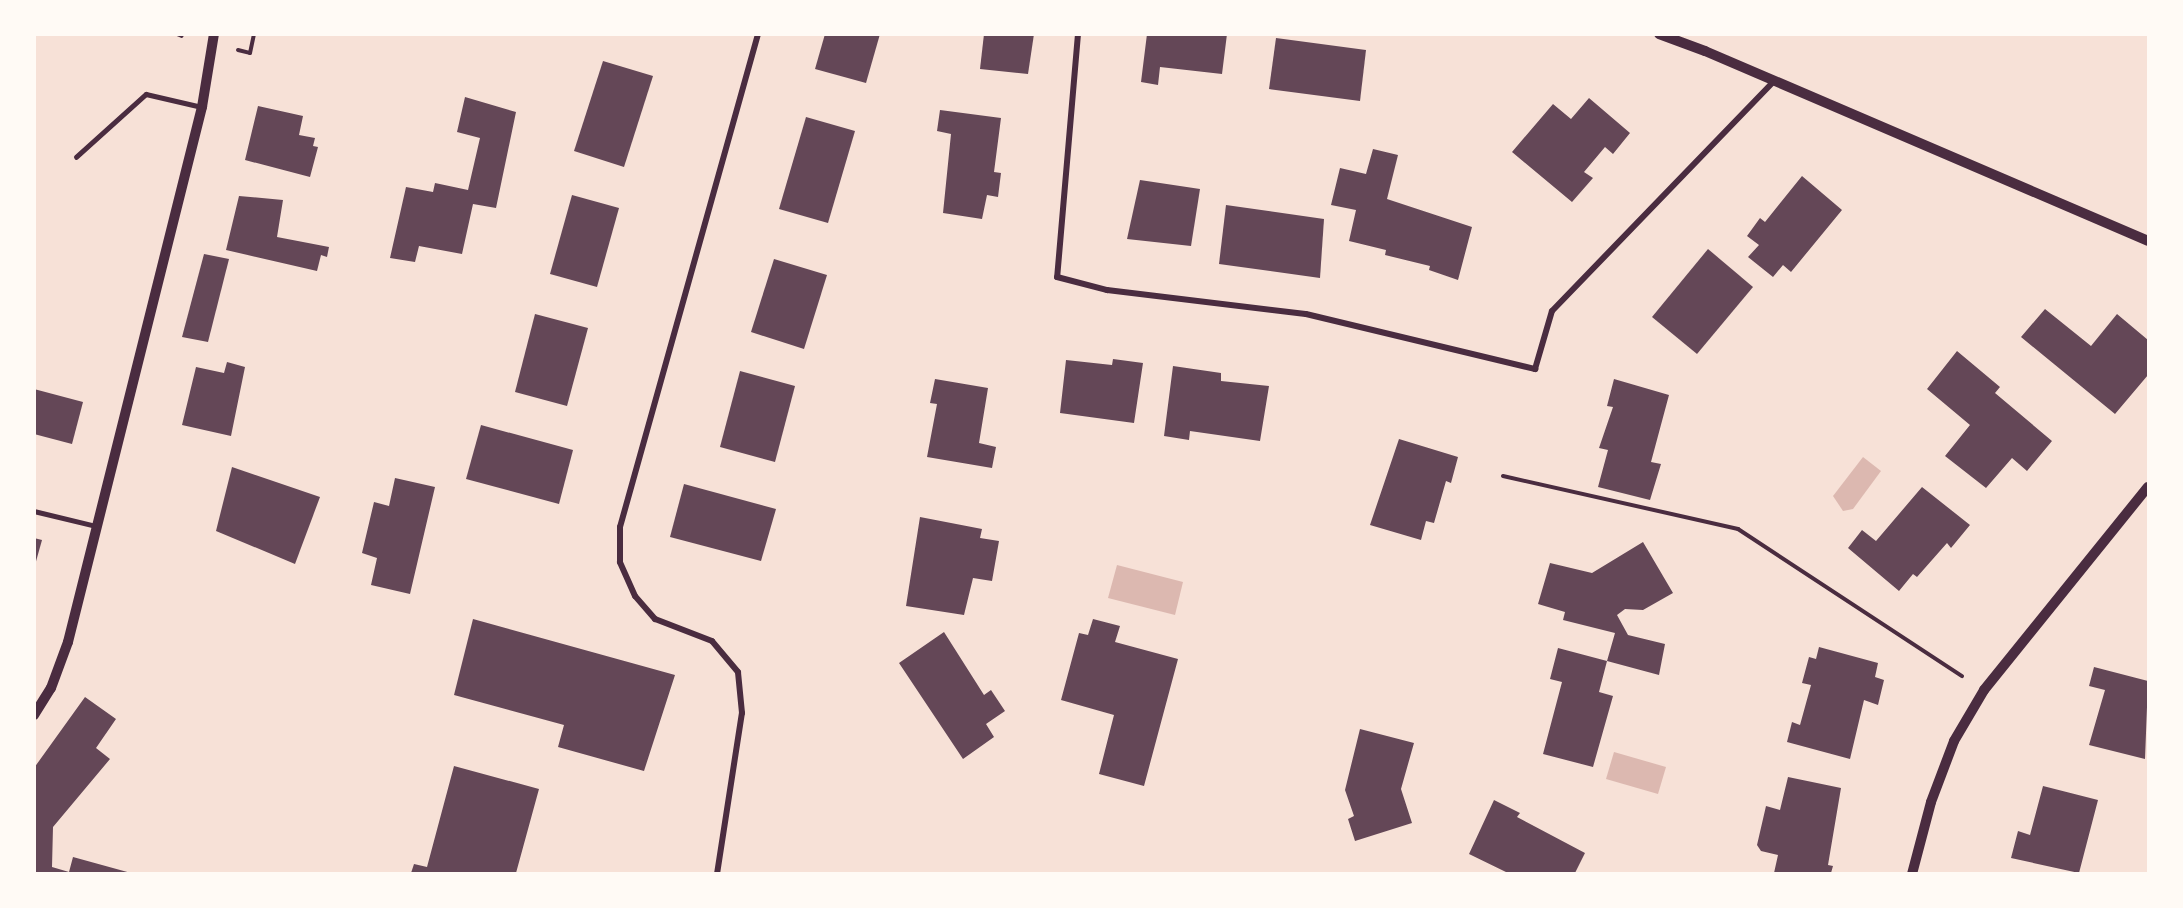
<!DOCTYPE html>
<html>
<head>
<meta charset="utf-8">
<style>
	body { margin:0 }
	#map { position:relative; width:2183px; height:908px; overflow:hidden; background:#f7e1d7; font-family:"Varela Round",sans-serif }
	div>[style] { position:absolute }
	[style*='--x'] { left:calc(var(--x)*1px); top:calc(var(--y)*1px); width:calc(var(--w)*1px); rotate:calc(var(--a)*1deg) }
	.water>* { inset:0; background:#dcb8b0 }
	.building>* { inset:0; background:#644757 }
	.path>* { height:4px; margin:-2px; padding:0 2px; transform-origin:2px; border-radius:2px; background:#4a2c40 }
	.service>* { height:4.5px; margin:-2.25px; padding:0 2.25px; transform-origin:2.25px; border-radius:2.25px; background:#4a2c40 }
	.minor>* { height:6px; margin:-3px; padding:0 3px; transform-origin:3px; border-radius:3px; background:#4a2c40 }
	.tertiary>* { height:10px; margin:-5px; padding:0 5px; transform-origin:5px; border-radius:5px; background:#4a2c40 }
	span { translate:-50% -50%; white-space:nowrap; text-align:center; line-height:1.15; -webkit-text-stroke:6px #fffaf5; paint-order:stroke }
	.frame { position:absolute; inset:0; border:36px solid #fffaf5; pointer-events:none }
</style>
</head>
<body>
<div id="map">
	<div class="water">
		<i style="clip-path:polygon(1863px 457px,1881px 471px,1853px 509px,1843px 511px,1833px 496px)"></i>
		<i style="clip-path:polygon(1117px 565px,1183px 582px,1175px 615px,1108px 598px)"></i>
		<i style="clip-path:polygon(1614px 752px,1666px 767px,1658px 794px,1606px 779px)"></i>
	</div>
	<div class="building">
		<i style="clip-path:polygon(825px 34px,880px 34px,866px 83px,815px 69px)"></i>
		<i style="clip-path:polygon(984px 34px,1034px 34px,1028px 74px,980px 69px)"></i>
		<i style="clip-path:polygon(1147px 34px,1227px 34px,1222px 74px,1160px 67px,1158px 85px,1141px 82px)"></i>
		<i style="clip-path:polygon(1276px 38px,1366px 50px,1360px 101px,1269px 89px)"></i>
		<i style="clip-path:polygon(603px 61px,653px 76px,624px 167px,574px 151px)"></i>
		<i style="clip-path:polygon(465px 97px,516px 112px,496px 208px,473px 204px,462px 254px,419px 246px,415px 262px,390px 258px,406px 187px,433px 192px,435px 183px,468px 190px,480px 138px,457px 132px)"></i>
		<i style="clip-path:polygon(1589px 98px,1630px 133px,1613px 154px,1605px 147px,1584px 172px,1593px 178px,1572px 202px,1512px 152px,1553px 104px,1571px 119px)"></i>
		<i style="clip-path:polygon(258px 106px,303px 116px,299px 135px,315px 138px,313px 146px,318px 147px,310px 177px,245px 160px)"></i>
		<i style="clip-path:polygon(940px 110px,1001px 118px,994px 172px,1001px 173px,998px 197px,987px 195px,982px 219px,943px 213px,951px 134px,937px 131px)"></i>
		<i style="clip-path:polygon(806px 117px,855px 131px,828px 223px,779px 209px)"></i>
		<i style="clip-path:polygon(1373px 149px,1398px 155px,1387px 199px,1472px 227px,1458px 280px,1429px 270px,1430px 266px,1385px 255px,1386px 250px,1349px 241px,1356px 210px,1331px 205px,1340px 168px,1366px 174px)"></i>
		<i style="clip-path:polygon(1802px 176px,1842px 210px,1791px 272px,1783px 265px,1773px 277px,1748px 257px,1759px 245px,1747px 236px,1760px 218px,1765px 222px)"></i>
		<i style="clip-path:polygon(1140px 180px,1200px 189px,1191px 246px,1127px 239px)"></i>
		<i style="clip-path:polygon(572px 195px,619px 208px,597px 287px,550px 274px)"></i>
		<i style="clip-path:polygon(239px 196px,283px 200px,277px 237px,329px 247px,327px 257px,321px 255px,317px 271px,226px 250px)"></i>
		<i style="clip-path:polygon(1226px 205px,1324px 219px,1320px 278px,1219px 264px)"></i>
		<i style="clip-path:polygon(1708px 249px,1753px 287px,1697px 354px,1652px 317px)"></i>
		<i style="clip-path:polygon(204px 254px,229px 259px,208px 342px,182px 337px)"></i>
		<i style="clip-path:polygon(774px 259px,827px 275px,804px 349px,751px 332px)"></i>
		<i style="clip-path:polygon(2045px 309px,2091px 346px,2117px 314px,2148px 340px,2148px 375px,2115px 414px,2021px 337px)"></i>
		<i style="clip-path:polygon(535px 314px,588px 328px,567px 406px,515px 392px)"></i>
		<i style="clip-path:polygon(1957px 351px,2000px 387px,1995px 393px,2052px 441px,2027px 471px,2012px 458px,1986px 488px,1945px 456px,1970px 425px,1927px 389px)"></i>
		<i style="clip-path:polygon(1113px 359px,1143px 363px,1134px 423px,1060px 413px,1066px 360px,1112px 365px)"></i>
		<i style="clip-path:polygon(227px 362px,245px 367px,231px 436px,182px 425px,196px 367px,224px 373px)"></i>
		<i style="clip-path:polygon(1173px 366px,1221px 373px,1221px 381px,1269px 386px,1260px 441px,1190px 431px,1189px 440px,1164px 436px)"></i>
		<i style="clip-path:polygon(740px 371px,795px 386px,775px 462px,720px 447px)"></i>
		<i style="clip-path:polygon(935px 379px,988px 388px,979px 443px,996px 447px,992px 468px,927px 457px,937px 404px,930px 403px)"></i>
		<i style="clip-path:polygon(1614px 379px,1669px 395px,1651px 462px,1661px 464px,1650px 500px,1598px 487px,1608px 450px,1599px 448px,1613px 407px,1607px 406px)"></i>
		<i style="clip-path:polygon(34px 389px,83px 402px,72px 444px,34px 434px)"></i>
		<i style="clip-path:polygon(481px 425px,573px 450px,559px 504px,466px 479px)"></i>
		<i style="clip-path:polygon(1399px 439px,1458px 457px,1451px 483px,1446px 481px,1434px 523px,1426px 521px,1421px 540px,1370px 525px)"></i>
		<i style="clip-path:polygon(232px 467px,320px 497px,295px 564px,216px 531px)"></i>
		<i style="clip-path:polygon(395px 478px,435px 487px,410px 594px,371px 585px,377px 558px,362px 553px,374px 502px,389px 506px)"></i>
		<i style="clip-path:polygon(684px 484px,776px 509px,761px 561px,670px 537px)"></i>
		<i style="clip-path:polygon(1922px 487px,1970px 525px,1951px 548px,1947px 543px,1917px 577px,1913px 574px,1899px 591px,1848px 548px,1862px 530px,1876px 541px)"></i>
		<i style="clip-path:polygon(920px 517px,982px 529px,980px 538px,999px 541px,992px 581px,973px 578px,964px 615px,906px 606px)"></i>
		<i style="clip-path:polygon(34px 538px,42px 540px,35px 565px,34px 565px)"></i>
		<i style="clip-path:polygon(1643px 542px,1673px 593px,1643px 610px,1625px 609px,1617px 615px,1628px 635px,1665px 644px,1659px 675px,1607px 661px,1615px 633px,1563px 620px,1565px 612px,1538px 604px,1550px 563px,1592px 573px)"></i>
		<i style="clip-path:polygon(473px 619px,675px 675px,644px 771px,558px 747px,564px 725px,454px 695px)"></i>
		<i style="clip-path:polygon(1093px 619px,1120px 626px,1115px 642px,1178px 659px,1144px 786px,1099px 774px,1114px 715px,1061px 700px,1079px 633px,1088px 635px)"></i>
		<i style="clip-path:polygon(944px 632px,984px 695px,991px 690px,1005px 711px,986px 724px,994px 737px,963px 759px,899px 663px)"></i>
		<i style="clip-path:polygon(1819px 647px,1878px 663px,1875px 677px,1884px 680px,1878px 705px,1864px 700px,1850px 759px,1787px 742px,1792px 722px,1800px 725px,1811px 685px,1802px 683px,1809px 657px,1816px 659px)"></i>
		<i style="clip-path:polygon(1558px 648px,1607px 661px,1599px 692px,1613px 696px,1593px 767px,1543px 754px,1562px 682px,1550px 679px)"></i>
		<i style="clip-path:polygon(2094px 667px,2148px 681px,2145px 759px,2089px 745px,2105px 690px,2089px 686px)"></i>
		<i style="clip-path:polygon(85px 697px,116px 719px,96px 748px,110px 759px,53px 827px,52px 867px,69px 872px,73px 857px,131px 873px,34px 873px,34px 768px)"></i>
		<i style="clip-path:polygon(1360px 729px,1414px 743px,1401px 789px,1412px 823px,1355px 841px,1348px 819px,1354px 816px,1345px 790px)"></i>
		<i style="clip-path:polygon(454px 766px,539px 789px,516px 873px,411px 873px,414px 864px,427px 867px)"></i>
		<i style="clip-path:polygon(1788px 777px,1841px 788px,1828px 865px,1833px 866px,1831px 873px,1774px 873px,1778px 855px,1761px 851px,1757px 845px,1766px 806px,1780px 810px)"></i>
		<i style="clip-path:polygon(2043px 786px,2098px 800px,2079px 873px,2011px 858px,2018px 831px,2030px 835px)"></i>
		<i style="clip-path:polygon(1494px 800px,1520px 813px,1517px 817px,1585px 853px,1575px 873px,1508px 873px,1469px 854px)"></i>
	</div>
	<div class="path">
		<i style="--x:177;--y:34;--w:5;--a:22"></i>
		<i style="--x:238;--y:50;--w:12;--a:14"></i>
		<i style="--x:250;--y:53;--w:19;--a:-78"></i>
		<i style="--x:1503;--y:476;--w:241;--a:12.7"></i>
		<i style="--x:1738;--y:529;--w:268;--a:33.3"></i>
	</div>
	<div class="service">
		<i style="--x:76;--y:157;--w:94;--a:-42"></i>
		<i style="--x:146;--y:94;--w:57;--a:13.1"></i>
		<i style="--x:34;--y:511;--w:64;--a:13.6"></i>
	</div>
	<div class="minor">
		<i style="--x:1078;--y:34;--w:244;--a:94.9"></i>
		<i style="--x:1057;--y:277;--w:52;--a:14.6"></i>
		<i style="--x:1107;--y:290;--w:200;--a:6.9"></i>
		<i style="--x:1306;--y:314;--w:236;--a:13.5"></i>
		<i style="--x:1535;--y:369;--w:60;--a:-73.7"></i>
		<i style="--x:1552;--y:311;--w:318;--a:-46"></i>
		<i style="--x:717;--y:874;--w:163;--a:-81.2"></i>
		<i style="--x:742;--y:713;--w:41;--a:-95.6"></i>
		<i style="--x:738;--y:672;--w:40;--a:-130"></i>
		<i style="--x:712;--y:641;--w:61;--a:-158.9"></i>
		<i style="--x:655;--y:619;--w:30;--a:-131"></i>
		<i style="--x:635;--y:596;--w:37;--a:-114"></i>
		<i style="--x:620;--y:562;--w:35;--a:-90"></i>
		<i style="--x:620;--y:527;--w:512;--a:-74.36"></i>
	</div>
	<div class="tertiary">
		<i style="--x:1659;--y:34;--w:49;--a:20.3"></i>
		<i style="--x:1705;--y:51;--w:482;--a:23.2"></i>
		<i style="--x:34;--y:715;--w:32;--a:-58"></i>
		<i style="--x:51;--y:688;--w:49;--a:-69.7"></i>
		<i style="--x:68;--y:642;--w:552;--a:-75.94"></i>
		<i style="--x:202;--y:107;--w:74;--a:-80.7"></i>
		<i style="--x:1912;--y:874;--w:74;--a:-75.2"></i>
		<i style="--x:1931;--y:802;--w:65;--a:-69.3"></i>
		<i style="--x:1954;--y:741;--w:59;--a:-59.5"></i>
		<i style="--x:1984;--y:690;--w:261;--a:-51.1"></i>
	</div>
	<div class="frame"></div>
</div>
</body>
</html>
